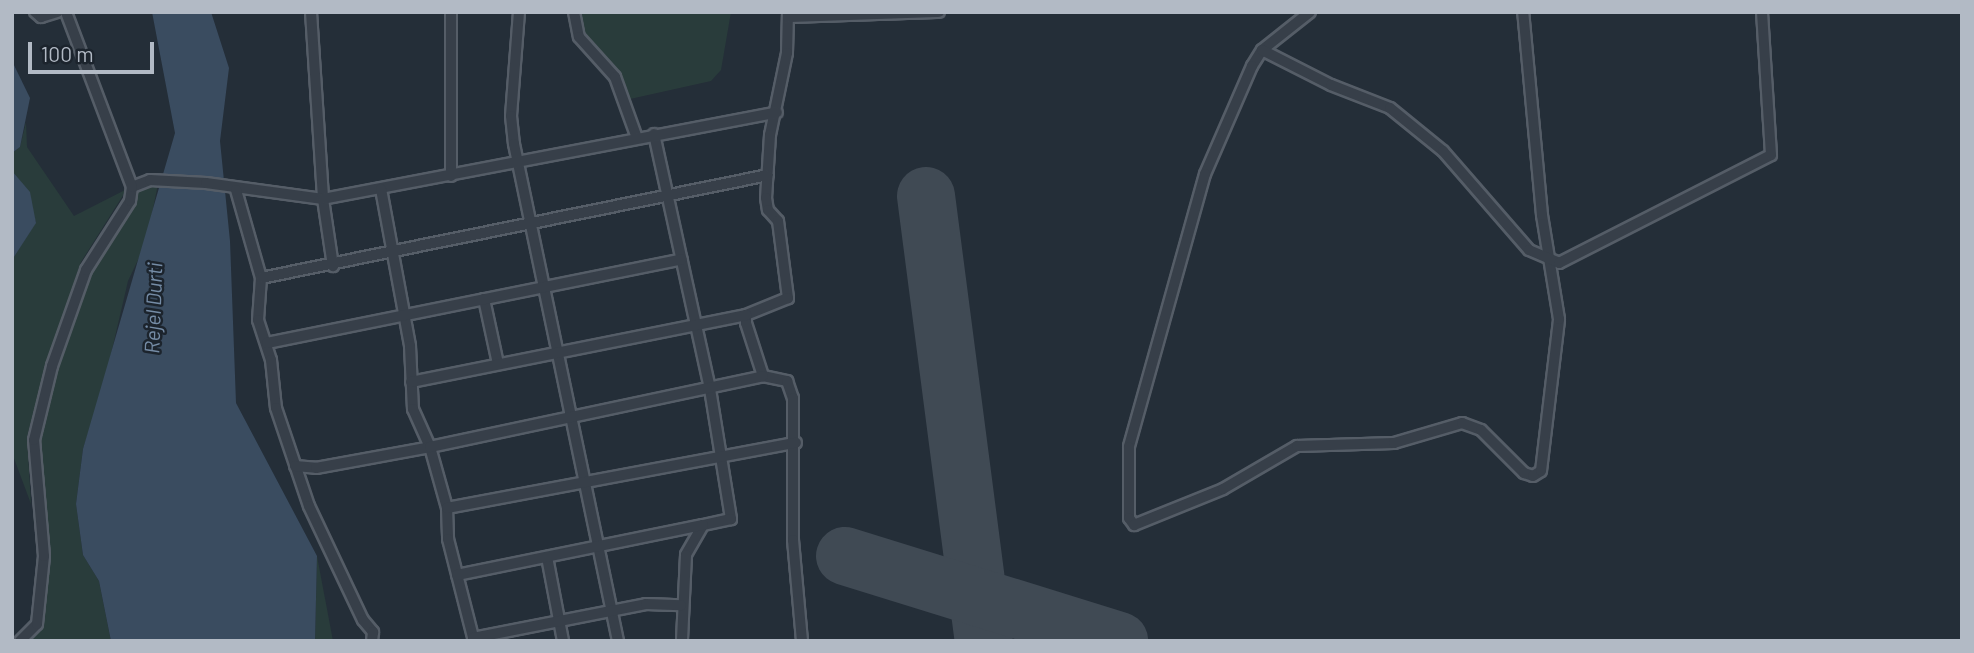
<!DOCTYPE html>
<html>
<head>
<meta charset="utf-8">
<style>
	body { margin:0 }
	#map { position:relative; width:1974px; height:653px; overflow:hidden; background:#242e38; font-family:Barlow,sans-serif }
	div>[style] { position:absolute }
	[style*='--x'] { left:calc(var(--x)*1px); top:calc(var(--y)*1px); width:calc(var(--w)*1px); rotate:calc(var(--a)*1deg) }
	.green>* { inset:0; background:#293c3b }
	.water>* { inset:0; background:#3a4c60 }
	.runway>* { height:58px; margin:-29px; padding:0 29px; transform-origin:29px; border-radius:29px; background:#404a54 }
	.roads { filter:drop-shadow(2px 0 #555d67) drop-shadow(-2px 0 #555d67) drop-shadow(0 2px #555d67) drop-shadow(0 -2px #555d67) }
	.minor>* { height:10px; margin:-5px; padding:0 5px; transform-origin:5px; border-radius:5px; background:#373f49 }
	span { translate:-50% -50%; white-space:nowrap; text-align:center; line-height:1.15; -webkit-text-stroke:5px #1c242d; paint-order:stroke }
	.water-label { font-size:21px; color:#758ca6; font-style:italic }
	.frame { position:absolute; inset:0; border:14px solid #b2bac5; pointer-events:none }
	.scale { position:absolute; left:28px; top:42px; width:126px; height:32px; box-sizing:border-box; border:4px solid #b2bac5; border-top:0; padding-left:9px; font-size:21px; line-height:24px; white-space:nowrap; color:#b2bac5; -webkit-text-stroke:5px #1c242d; paint-order:stroke }
</style>
</head>
<body>
<div id="map">
	<div class="green">
		<i style="clip-path:polygon(578px 12px,731px 12px,721px 70px,711px 81px,630px 99px,614px 67px,583px 38px)"></i>
		<i style="clip-path:polygon(26px 122px,27px 147px,74px 216px,127px 189px,81px 262px,46px 365px,27px 437px,31px 504px,12px 453px,12px 260px,36px 222px,12px 171px,12px 153px,20px 147px)"></i>
		<i style="clip-path:polygon(150px 183px,158px 184px,146px 243px,128px 281px,104px 384px,83px 449px,76px 504px,83px 555px,99px 581px,111px 641px,29px 641px,42px 626px,49px 554px,39px 494px,37px 439px,54px 367px,89px 271px,135px 189px)"></i>
		<i style="clip-path:polygon(317px 556px,333px 641px,315px 641px)"></i>
	</div>
	<div class="water">
		<i style="clip-path:polygon(152px 12px,211px 12px,229px 68px,220px 141px,230px 241px,236px 403px,317px 556px,315px 641px,111px 641px,99px 581px,83px 555px,76px 504px,83px 449px,175px 133px)"></i>
		<i style="clip-path:polygon(12px 61px,30px 98px,20px 147px,12px 153px)"></i>
		<i style="clip-path:polygon(12px 171px,30px 192px,36px 223px,12px 260px)"></i>
	</div>
	<div class="runway">
		<i style="--x:926;--y:196;--w:449;--a:82.6"></i>
		<i style="--x:845;--y:556;--w:287;--a:17.2"></i>
	</div>
	<div class="roads">
		<div class="minor">
			<i style="--x:35;--y:12;--w:8;--a:40"></i>
			<i style="--x:41;--y:17;--w:17;--a:-17"></i>
			<i style="--x:311;--y:12;--w:187;--a:86.3"></i>
			<i style="--x:323;--y:199;--w:68;--a:81.5"></i>
			<i style="--x:451;--y:12;--w:164;--a:90"></i>
			<i style="--x:519;--y:12;--w:104;--a:94.4"></i>
			<i style="--x:511;--y:116;--w:28;--a:84"></i>
			<i style="--x:514;--y:144;--w:508;--a:78.18"></i>
			<i style="--x:574;--y:12;--w:25;--a:79"></i>
			<i style="--x:579;--y:37;--w:54;--a:48"></i>
			<i style="--x:615;--y:77;--w:65;--a:70.2"></i>
			<i style="--x:788;--y:12;--w:41;--a:91.4"></i>
			<i style="--x:787;--y:53;--w:84;--a:101.7"></i>
			<i style="--x:770;--y:135;--w:63;--a:93.6"></i>
			<i style="--x:766;--y:198;--w:12;--a:81"></i>
			<i style="--x:768;--y:210;--w:15;--a:48"></i>
			<i style="--x:778;--y:221;--w:78;--a:82.6"></i>
			<i style="--x:788;--y:298;--w:45;--a:158"></i>
			<i style="--x:746;--y:315;--w:8;--a:90"></i>
			<i style="--x:746;--y:323;--w:56;--a:72.2"></i>
			<i style="--x:763;--y:376;--w:25;--a:12"></i>
			<i style="--x:787;--y:381;--w:18;--a:71"></i>
			<i style="--x:793;--y:398;--w:142;--a:90"></i>
			<i style="--x:793;--y:540;--w:101;--a:84.9"></i>
			<i style="--x:1310;--y:12;--w:61;--a:141.6"></i>
			<i style="--x:1262;--y:50;--w:19;--a:122"></i>
			<i style="--x:1252;--y:66;--w:118;--a:113.5"></i>
			<i style="--x:1205;--y:174;--w:283;--a:105.6"></i>
			<i style="--x:1129;--y:447;--w:71;--a:90"></i>
			<i style="--x:1129;--y:518;--w:9;--a:54"></i>
			<i style="--x:1134;--y:525;--w:96;--a:-22"></i>
			<i style="--x:1223;--y:489;--w:86;--a:-30.2"></i>
			<i style="--x:1297;--y:446;--w:97;--a:-1.8"></i>
			<i style="--x:1394;--y:443;--w:71;--a:-16.4"></i>
			<i style="--x:1462;--y:423;--w:20;--a:20"></i>
			<i style="--x:1481;--y:430;--w:61;--a:45"></i>
			<i style="--x:1524;--y:473;--w:9;--a:18"></i>
			<i style="--x:1533;--y:476;--w:9;--a:-32"></i>
			<i style="--x:1541;--y:471;--w:153;--a:-83.2"></i>
			<i style="--x:1559;--y:319;--w:105;--a:-99.3"></i>
			<i style="--x:1542;--y:215;--w:204;--a:-95.3"></i>
			<i style="--x:788;--y:17;--w:151;--a:-1.9"></i>
			<i style="--x:1262;--y:50;--w:77;--a:26.9"></i>
			<i style="--x:1331;--y:85;--w:63;--a:21.3"></i>
			<i style="--x:1390;--y:108;--w:68;--a:39.1"></i>
			<i style="--x:1443;--y:151;--w:131;--a:49"></i>
			<i style="--x:1529;--y:250;--w:33;--a:23"></i>
			<i style="--x:1559;--y:263;--w:238;--a:-27"></i>
			<i style="--x:1771;--y:155;--w:143;--a:-93.6"></i>
			<i style="--x:654;--y:134;--w:261;--a:77.6"></i>
			<i style="--x:710;--y:389;--w:132;--a:80.8"></i>
			<i style="--x:731;--y:519;--w:29;--a:168"></i>
			<i style="--x:703;--y:525;--w:34;--a:120"></i>
			<i style="--x:686;--y:555;--w:86;--a:92.7"></i>
			<i style="--x:132;--y:187;--w:19;--a:-21"></i>
			<i style="--x:150;--y:180;--w:56;--a:3.1"></i>
			<i style="--x:206;--y:183;--w:118;--a:7.8"></i>
			<i style="--x:323;--y:199;--w:462;--a:-10.8"></i>
			<i style="--x:381;--y:189;--w:160;--a:79.5"></i>
			<i style="--x:410;--y:346;--w:63;--a:87.3"></i>
			<i style="--x:413;--y:409;--w:42;--a:65.9"></i>
			<i style="--x:430;--y:447;--w:63;--a:74.4"></i>
			<i style="--x:447;--y:508;--w:31;--a:88"></i>
			<i style="--x:448;--y:539;--w:105;--a:75.7"></i>
			<i style="--x:236;--y:190;--w:91;--a:74.1"></i>
			<i style="--x:261;--y:278;--w:42;--a:94.1"></i>
			<i style="--x:258;--y:320;--w:42;--a:72"></i>
			<i style="--x:271;--y:360;--w:48;--a:84.1"></i>
			<i style="--x:276;--y:408;--w:103;--a:71.4"></i>
			<i style="--x:309;--y:506;--w:126;--a:64.7"></i>
			<i style="--x:363;--y:620;--w:16;--a:50"></i>
			<i style="--x:373;--y:632;--w:9;--a:96"></i>
			<i style="--x:261;--y:278;--w:517;--a:-11.48"></i>
			<i style="--x:484;--y:299;--w:66;--a:77.8"></i>
			<i style="--x:267;--y:343;--w:423;--a:-11.4"></i>
			<i style="--x:411;--y:382;--w:342;--a:-11.3"></i>
			<i style="--x:295;--y:466;--w:21;--a:5"></i>
			<i style="--x:316;--y:468;--w:116;--a:-10.4"></i>
			<i style="--x:430;--y:447;--w:340;--a:-12"></i>
			<i style="--x:447;--y:508;--w:355;--a:-10.6"></i>
			<i style="--x:547;--y:557;--w:86;--a:79.2"></i>
			<i style="--x:457;--y:575;--w:251;--a:-11.5"></i>
			<i style="--x:473;--y:638;--w:176;--a:-11.1"></i>
			<i style="--x:646;--y:604;--w:35;--a:2"></i>
			<i style="--x:20;--y:641;--w:24;--a:-45"></i>
			<i style="--x:37;--y:624;--w:68;--a:-84.1"></i>
			<i style="--x:44;--y:556;--w:116;--a:-94.9"></i>
			<i style="--x:34;--y:440;--w:76;--a:-76.3"></i>
			<i style="--x:52;--y:366;--w:102;--a:-70.5"></i>
			<i style="--x:86;--y:270;--w:82;--a:-57.5"></i>
			<i style="--x:130;--y:201;--w:14;--a:-82"></i>
			<i style="--x:132;--y:187;--w:187;--a:-110.7"></i>
		</div>
	</div>
	<div class="water-label">
		<span style="left:153px;top:308px;rotate:-88deg">Rejel Durti</span>
	</div>
	<div class="frame"></div>
	<div class="scale">100 m</div>
</div>
</body>
</html>
